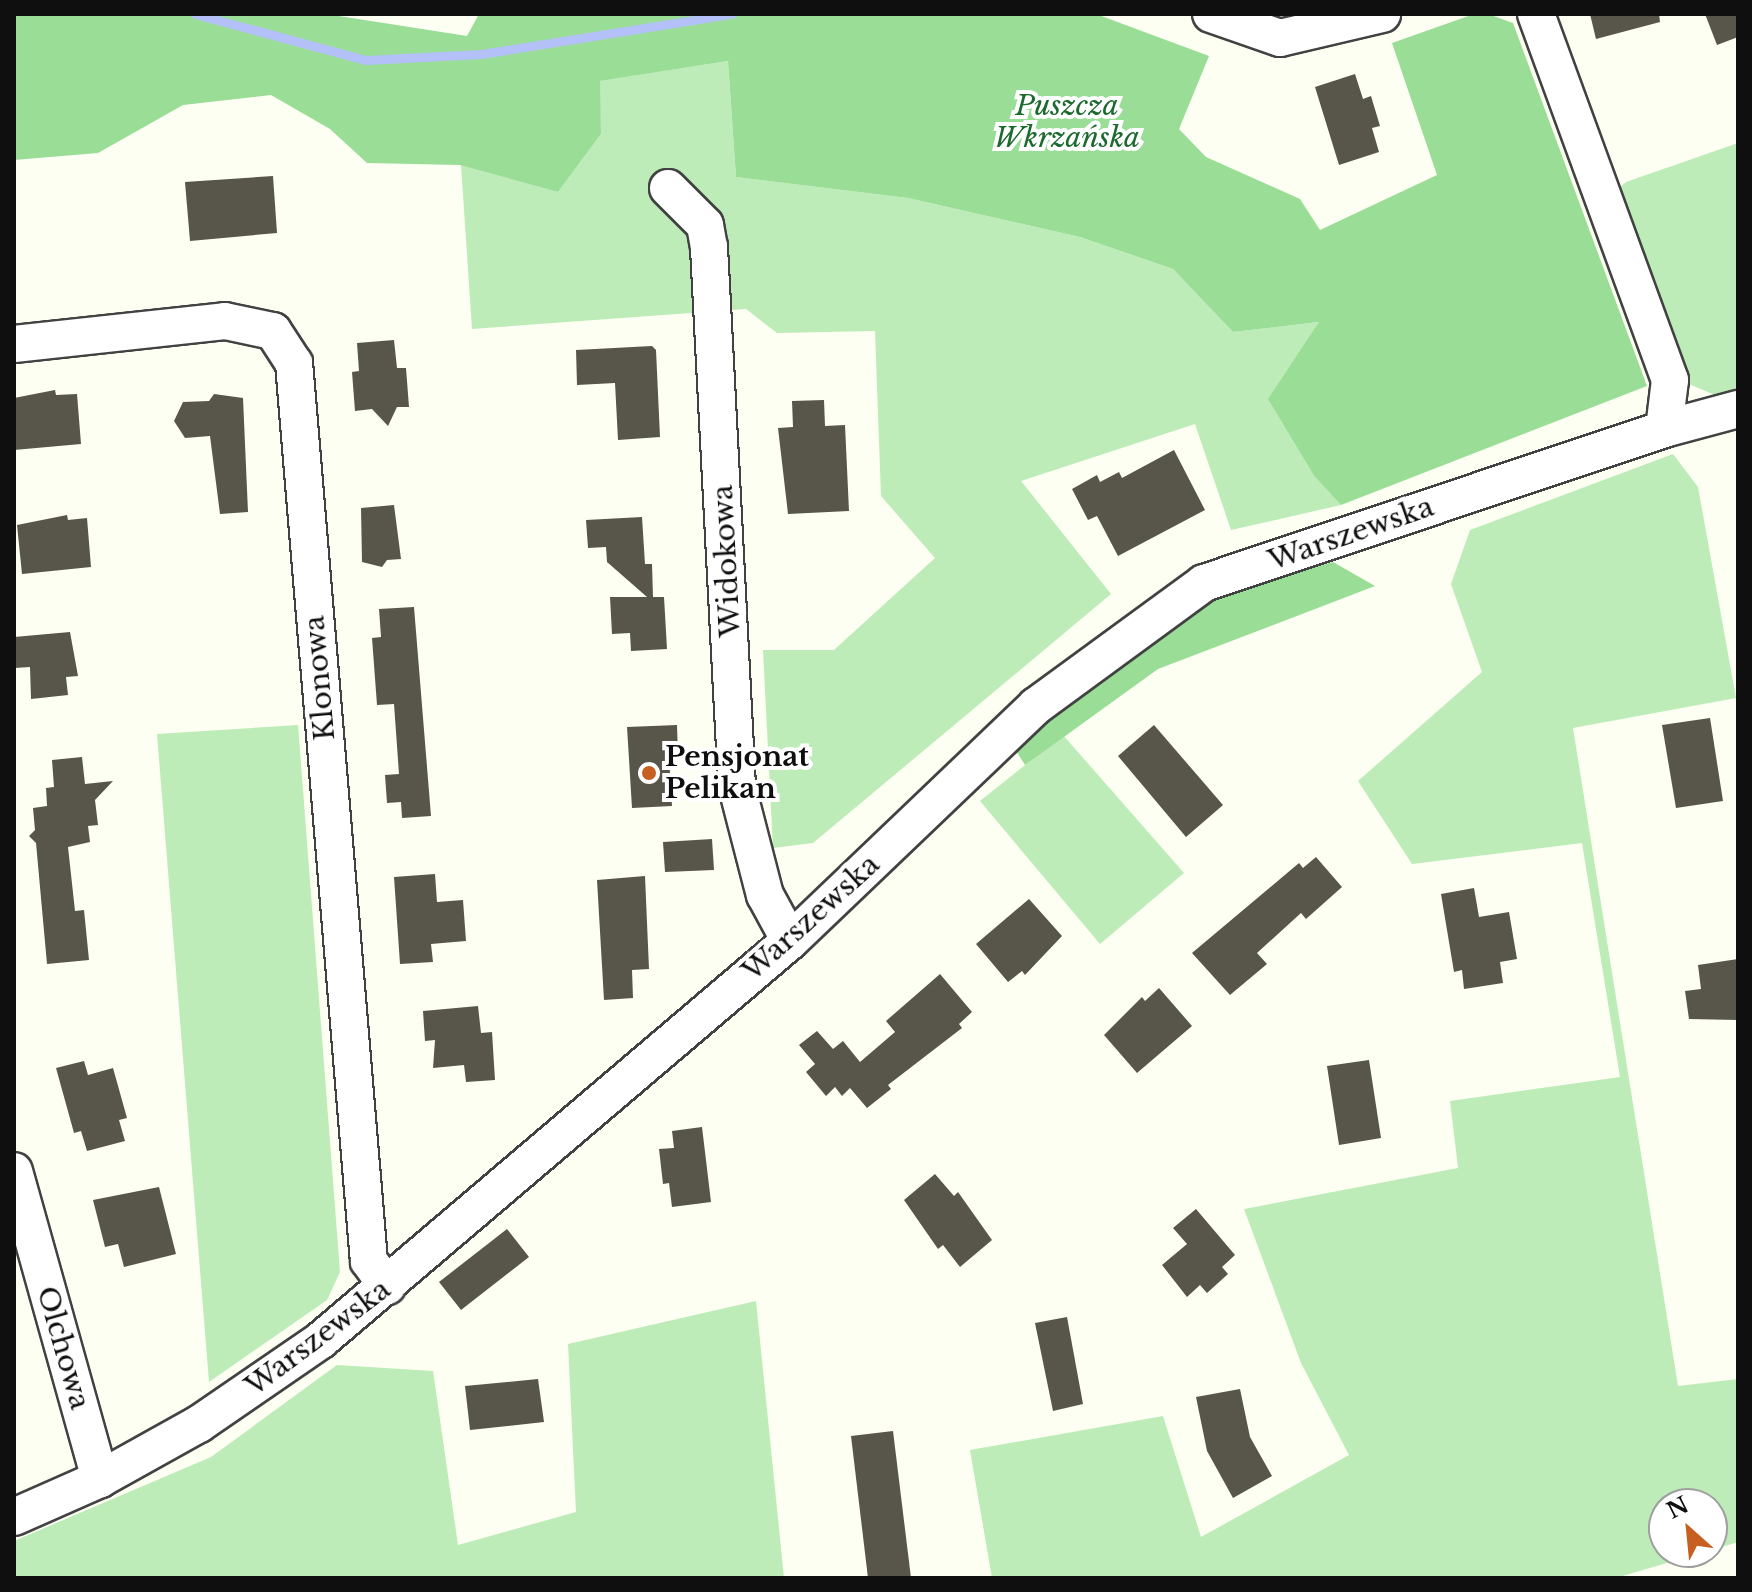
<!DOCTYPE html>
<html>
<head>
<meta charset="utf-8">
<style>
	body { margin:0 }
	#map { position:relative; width:1752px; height:1592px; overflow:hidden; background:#fcfff1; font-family:"Libre Baskerville",serif }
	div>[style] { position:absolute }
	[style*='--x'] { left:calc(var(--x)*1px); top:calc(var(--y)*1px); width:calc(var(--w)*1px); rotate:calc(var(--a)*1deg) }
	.green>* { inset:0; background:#bdecb9 }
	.forest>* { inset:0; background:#99dd97 }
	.stream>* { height:9px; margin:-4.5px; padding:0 4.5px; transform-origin:4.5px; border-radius:4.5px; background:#b4c1f9 }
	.building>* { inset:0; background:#58564b }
	.roads { filter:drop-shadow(2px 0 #424242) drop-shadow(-2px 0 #424242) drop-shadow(0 2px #424242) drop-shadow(0 -2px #424242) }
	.minor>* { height:36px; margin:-18px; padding:0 18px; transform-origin:18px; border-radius:18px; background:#fff }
	.dots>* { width:22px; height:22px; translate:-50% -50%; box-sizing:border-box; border:4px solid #fff; border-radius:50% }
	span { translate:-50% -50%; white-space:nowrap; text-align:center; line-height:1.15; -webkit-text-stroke:8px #fff; paint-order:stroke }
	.park-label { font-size:28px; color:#1c6a2d; font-style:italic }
	.street-label { font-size:28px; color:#0f0f0f }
	.poi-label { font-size:28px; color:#0f0f0f; font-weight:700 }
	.left { translate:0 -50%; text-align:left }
	.frame { position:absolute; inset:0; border:16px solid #0f0f0f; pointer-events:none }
	.north { position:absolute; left:1648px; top:1488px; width:80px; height:80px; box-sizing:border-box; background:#fff; border:2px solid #9f9f9f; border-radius:50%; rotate:333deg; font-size:22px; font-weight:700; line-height:32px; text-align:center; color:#0f0f0f }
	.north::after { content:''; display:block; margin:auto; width:28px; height:36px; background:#c65f20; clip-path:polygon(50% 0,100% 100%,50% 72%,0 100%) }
</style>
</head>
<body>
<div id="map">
	<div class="green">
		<i style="clip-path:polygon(728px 61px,736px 177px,908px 198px,1080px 237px,1173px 269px,1233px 332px,1320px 322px,1315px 477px,1341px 505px,1231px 530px,1195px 424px,1021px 481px,1111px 594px,813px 843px,773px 848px,763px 650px,834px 650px,935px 558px,881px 496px,875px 331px,777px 333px,746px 309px,472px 329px,461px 165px,558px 192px,601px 134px,599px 81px)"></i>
		<i style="clip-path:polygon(1738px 143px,1738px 387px,1717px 396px,1689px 384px,1614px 193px,1626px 182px)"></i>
		<i style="clip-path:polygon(1673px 454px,1698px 487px,1736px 698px,1573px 728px,1678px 1386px,1738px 1379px,1738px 1542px,1712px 1550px,1712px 1504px,1664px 1504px,1664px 1552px,1704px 1552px,1616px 1578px,992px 1578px,970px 1450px,1163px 1416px,1201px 1537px,1349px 1455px,1301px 1363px,1244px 1209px,1458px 1168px,1450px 1101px,1620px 1077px,1582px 843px,1412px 864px,1358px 781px,1482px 672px,1451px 584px,1470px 530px)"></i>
		<i style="clip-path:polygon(298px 725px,340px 1272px,327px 1300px,209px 1382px,157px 734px)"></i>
		<i style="clip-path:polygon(1063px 735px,1184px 873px,1100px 944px,980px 801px)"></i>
		<i style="clip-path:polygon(756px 1301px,784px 1578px,14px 1578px,14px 1541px,211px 1457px,337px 1365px,433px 1371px,458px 1545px,576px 1512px,568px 1344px)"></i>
	</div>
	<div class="forest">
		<i style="clip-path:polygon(14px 14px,326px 14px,467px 36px,479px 14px,1096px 14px,1209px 56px,1179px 129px,1206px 157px,1300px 199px,1320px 230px,1437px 175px,1392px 43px,1474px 14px,1488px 14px,1513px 23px,1647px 386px,1341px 505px,1315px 477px,1268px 399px,1319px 322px,1233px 332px,1173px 269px,1080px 237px,908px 198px,736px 177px,728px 61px,600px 81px,601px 134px,558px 192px,460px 165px,367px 163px,330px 129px,271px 95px,183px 105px,98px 153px,14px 160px)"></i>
		<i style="clip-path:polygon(1333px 562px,1375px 586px,1158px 669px,1025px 765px,1013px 746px,1086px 683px,1211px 598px)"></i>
	</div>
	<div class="stream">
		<i style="--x:195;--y:14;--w:177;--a:15.1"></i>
		<i style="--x:366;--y:60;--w:115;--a:-3"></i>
		<i style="--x:481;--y:54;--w:254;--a:-9.1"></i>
	</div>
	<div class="building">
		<i style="clip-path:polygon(1590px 14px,1659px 14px,1660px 22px,1596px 39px)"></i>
		<i style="clip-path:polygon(1705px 14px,1738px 14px,1738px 37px,1717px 45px)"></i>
		<i style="clip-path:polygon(1355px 74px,1363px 99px,1371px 96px,1380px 126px,1372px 128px,1379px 152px,1339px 165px,1315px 87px)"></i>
		<i style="clip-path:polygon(273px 176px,277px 233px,190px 241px,185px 182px)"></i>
		<i style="clip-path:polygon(394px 340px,397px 368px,406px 368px,409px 407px,397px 407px,388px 426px,372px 409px,355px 411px,352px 372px,359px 371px,357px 343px)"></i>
		<i style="clip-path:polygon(652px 346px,656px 350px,660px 437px,618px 440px,615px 383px,577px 385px,576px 350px)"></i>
		<i style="clip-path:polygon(55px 390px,56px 395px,77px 394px,81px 444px,14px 450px,14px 398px)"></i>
		<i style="clip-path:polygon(214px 394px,243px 398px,248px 512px,220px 514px,210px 436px,185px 438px,174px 421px,183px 402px,209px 401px)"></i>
		<i style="clip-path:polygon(824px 400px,825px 426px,845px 425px,849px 511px,788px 514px,778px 428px,793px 427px,792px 401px)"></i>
		<i style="clip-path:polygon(1174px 450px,1205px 510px,1118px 556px,1097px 516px,1088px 520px,1072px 489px,1097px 475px,1100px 482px,1119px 472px,1122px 478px)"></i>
		<i style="clip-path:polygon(394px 505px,401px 559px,387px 560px,382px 567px,362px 562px,361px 508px)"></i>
		<i style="clip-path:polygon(67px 515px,68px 520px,87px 518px,91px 567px,22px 574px,17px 525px)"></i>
		<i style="clip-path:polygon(642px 517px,645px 564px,652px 564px,653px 597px,664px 597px,667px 649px,631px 651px,630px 633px,612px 634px,610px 597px,647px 597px,607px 562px,606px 547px,588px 548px,586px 520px)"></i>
		<i style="clip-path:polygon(414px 607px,431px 816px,402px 818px,401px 802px,387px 803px,385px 775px,399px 774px,394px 704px,377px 705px,372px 638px,381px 637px,379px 609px)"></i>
		<i style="clip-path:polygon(70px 632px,78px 676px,66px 677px,68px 695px,31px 699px,30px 667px,15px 668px,14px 637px)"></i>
		<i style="clip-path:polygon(1710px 718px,1723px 801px,1676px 808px,1662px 725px)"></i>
		<i style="clip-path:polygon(677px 725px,678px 756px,669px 756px,672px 806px,632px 808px,627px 727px)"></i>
		<i style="clip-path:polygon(1154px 725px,1223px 805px,1186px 837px,1118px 756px)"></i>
		<i style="clip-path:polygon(82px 757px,85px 784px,113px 781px,95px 800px,98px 825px,88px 826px,90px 842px,68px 847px,75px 911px,84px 910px,89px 960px,47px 964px,36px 843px,29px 836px,35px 830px,33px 808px,47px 806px,46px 788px,54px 787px,52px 760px)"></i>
		<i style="clip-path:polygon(712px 839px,714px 870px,665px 872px,663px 842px)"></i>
		<i style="clip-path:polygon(1316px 857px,1342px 887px,1306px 919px,1301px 913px,1257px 953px,1267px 964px,1230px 995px,1192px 953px,1299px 863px,1303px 868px)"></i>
		<i style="clip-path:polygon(435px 874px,437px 902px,463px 900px,466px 941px,431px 944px,433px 962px,400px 964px,394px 877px)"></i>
		<i style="clip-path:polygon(645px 876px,649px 969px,632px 970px,633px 998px,604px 1000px,597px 880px)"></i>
		<i style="clip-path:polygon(1474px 888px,1479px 917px,1509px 912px,1517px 959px,1500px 962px,1503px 983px,1464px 989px,1462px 970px,1454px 972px,1441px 894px)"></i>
		<i style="clip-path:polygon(1029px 899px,1062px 936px,1025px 975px,1022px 971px,1008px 982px,976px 944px)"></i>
		<i style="clip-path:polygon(1738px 959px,1738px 1020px,1689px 1019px,1685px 991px,1701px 989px,1698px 965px)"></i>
		<i style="clip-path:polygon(940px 974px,972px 1012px,959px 1024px,962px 1028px,888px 1085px,891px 1089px,867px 1108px,850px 1088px,842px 1096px,835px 1087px,826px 1096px,806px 1072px,815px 1064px,799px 1045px,817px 1031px,833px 1049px,843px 1041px,860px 1062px,895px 1032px,886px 1021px)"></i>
		<i style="clip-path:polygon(1159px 988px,1192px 1026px,1137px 1073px,1104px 1035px,1142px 997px,1145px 1001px)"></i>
		<i style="clip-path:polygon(478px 1006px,481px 1033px,492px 1032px,495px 1080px,466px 1082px,464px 1065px,433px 1068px,435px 1040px,425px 1041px,423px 1011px)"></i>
		<i style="clip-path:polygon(1369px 1060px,1381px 1138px,1339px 1145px,1327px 1066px)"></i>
		<i style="clip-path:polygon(84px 1061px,88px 1075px,113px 1068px,127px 1118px,119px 1120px,125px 1141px,87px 1151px,81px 1131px,74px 1133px,56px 1068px)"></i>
		<i style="clip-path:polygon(702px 1127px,711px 1202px,672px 1207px,669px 1183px,663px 1184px,659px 1149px,674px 1148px,672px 1131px)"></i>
		<i style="clip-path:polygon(935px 1174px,954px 1196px,958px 1192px,992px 1240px,960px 1267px,943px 1245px,938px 1249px,904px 1200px)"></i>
		<i style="clip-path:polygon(159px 1187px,176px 1254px,124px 1267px,118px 1244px,105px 1247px,93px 1200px)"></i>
		<i style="clip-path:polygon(1196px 1209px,1235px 1255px,1222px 1267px,1228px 1274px,1207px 1293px,1200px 1285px,1187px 1297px,1162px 1265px,1187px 1244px,1173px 1228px)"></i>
		<i style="clip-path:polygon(507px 1229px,529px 1257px,461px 1310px,439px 1282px)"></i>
		<i style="clip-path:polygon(1067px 1317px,1083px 1404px,1053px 1411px,1035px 1323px)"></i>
		<i style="clip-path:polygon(538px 1379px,544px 1422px,470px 1430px,465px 1386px)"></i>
		<i style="clip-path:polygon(1240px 1389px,1250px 1437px,1272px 1476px,1233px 1498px,1207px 1451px,1196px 1397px)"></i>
		<i style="clip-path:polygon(893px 1431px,911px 1578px,868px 1578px,851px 1436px)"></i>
	</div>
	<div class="roads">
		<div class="minor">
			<i style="--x:1211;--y:14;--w:73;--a:19.2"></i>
			<i style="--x:1280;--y:38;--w:105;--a:-13.2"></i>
			<i style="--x:1536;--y:14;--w:390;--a:69.9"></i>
			<i style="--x:1670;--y:380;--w:49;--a:97"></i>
			<i style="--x:668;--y:188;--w:52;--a:45"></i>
			<i style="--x:705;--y:225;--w:22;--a:80"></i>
			<i style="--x:709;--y:247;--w:541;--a:87.03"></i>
			<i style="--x:737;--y:787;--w:112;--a:75.5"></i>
			<i style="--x:765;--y:895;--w:52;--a:61.5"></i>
			<i style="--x:14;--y:344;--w:212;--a:-6.2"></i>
			<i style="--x:225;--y:321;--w:49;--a:11.8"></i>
			<i style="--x:273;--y:331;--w:38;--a:57"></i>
			<i style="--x:294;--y:363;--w:901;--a:85.23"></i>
			<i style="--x:369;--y:1261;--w:31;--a:54"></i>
			<i style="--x:14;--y:1171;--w:320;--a:74.4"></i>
			<i style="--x:14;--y:1517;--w:94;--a:-23.8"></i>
			<i style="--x:100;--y:1479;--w:113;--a:-29.1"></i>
			<i style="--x:199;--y:1424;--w:148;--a:-34.5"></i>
			<i style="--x:321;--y:1340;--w:616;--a:-40.39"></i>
			<i style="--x:790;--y:941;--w:340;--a:-43.7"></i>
			<i style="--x:1036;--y:706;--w:208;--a:-36.2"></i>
			<i style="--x:1204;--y:583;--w:485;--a:-18.5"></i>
			<i style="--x:1664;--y:429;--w:77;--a:-15.1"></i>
		</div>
	</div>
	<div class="dots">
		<i style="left:649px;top:773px;background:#c65f20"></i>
	</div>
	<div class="park-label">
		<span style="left:1067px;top:122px">Puszcza<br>Wkrzańska</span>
	</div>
	<div class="street-label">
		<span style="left:1351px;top:534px;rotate:-19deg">Warszewska</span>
		<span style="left:727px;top:561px;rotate:-93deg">Widokowa</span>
		<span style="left:320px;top:678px;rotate:-95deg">Klonowa</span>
		<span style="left:811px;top:918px;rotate:-42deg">Warszewska</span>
		<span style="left:318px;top:1338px;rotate:-37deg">Warszewska</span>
		<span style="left:63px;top:1348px;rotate:74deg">Olchowa</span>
	</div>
	<div class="poi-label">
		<span class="left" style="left:665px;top:773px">Pensjonat<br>Pelikan</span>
	</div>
	<div class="frame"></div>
	<div class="north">N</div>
</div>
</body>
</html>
